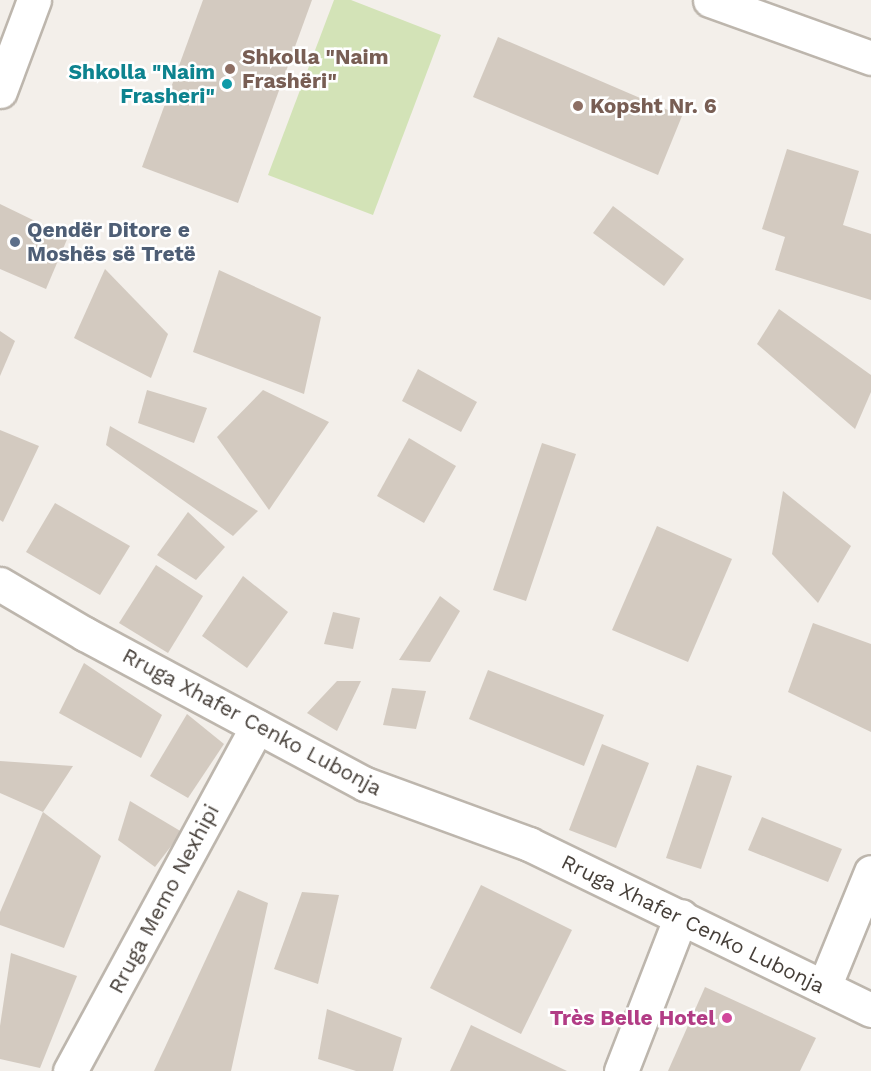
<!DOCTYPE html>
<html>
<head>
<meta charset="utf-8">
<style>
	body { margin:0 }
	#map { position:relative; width:871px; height:1071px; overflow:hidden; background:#f3efea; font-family:"Work Sans",sans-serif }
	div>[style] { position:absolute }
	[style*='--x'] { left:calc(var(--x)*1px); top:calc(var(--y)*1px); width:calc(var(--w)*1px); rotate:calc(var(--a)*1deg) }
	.green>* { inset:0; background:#d3e3b7 }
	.building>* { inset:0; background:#d3cac0 }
	.roads { filter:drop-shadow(2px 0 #bdb6ad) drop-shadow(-2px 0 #bdb6ad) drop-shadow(0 2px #bdb6ad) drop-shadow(0 -2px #bdb6ad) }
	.street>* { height:33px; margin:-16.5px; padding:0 16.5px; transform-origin:16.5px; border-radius:16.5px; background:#fff }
	.dots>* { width:16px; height:16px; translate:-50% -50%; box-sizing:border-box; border:3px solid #fff; border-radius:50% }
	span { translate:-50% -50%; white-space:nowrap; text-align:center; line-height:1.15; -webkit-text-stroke:5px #fff; paint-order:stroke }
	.education-label { font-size:21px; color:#785e54; font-weight:700 }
	.left { translate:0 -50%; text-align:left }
	.culture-label { font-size:21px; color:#0d838f; font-weight:700 }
	.right { translate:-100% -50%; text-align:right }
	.service-label { font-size:21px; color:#4e5e75; font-weight:700 }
	.street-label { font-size:21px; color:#463f39 }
	.hotel-label { font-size:21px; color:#b23c85; font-weight:700 }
</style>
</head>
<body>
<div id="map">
	<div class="green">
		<i style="clip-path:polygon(334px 0,351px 0,441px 35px,373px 215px,268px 175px)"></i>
	</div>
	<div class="building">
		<i style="clip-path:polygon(203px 0,312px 0,238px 203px,142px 167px)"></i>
		<i style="clip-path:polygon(498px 37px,682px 116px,658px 175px,473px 97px)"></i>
		<i style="clip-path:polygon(787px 149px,859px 171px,843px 225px,871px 234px,871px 300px,775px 270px,785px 237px,762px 229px)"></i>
		<i style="clip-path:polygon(0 204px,68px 237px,46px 289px,0 269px)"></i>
		<i style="clip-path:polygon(613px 206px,684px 259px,664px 286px,593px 233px)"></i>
		<i style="clip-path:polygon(105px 269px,168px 334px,151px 378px,74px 338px)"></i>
		<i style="clip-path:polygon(219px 270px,321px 317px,304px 394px,193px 352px)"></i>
		<i style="clip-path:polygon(779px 309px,871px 375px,871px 392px,855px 429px,757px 344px)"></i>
		<i style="clip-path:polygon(0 331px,15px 341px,0 376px)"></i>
		<i style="clip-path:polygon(418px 369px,477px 402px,461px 432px,402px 401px)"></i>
		<i style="clip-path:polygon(147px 390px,207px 408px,194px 443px,138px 423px)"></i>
		<i style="clip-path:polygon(263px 390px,329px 422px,269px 510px,217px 437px)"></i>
		<i style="clip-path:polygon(110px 426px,258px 511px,233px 536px,106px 445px)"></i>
		<i style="clip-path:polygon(0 430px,39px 446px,3px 522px,0 520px)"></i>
		<i style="clip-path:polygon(409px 438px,456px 466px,424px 523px,377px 496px)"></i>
		<i style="clip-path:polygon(542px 443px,576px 454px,526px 601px,493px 590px)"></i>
		<i style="clip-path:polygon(783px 491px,851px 546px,818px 603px,772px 554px)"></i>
		<i style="clip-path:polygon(55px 503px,130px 546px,100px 595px,26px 552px)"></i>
		<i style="clip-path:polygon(188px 512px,225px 547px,196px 580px,157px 555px)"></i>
		<i style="clip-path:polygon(657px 526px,732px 559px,688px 662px,612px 630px)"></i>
		<i style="clip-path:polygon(156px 565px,203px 596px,168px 653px,119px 623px)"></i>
		<i style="clip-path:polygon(243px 576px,288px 612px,247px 668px,202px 636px)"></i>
		<i style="clip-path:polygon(440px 596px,460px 611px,430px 662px,399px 660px)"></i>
		<i style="clip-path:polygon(333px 612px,360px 618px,353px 649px,324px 644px)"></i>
		<i style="clip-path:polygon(813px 623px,871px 644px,871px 732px,788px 692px)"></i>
		<i style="clip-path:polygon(84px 663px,162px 715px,141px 758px,59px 713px)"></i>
		<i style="clip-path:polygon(488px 670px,604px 715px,584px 766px,469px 719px)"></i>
		<i style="clip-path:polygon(337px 681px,361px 681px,337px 731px,307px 713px)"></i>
		<i style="clip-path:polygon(392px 688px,426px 691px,416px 729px,383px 725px)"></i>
		<i style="clip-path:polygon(187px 714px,224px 744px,188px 798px,150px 776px)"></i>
		<i style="clip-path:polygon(602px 744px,649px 763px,616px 848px,569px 830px)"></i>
		<i style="clip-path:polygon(0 761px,73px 766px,43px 812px,0 793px)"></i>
		<i style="clip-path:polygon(697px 765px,732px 776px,701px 869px,666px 858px)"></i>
		<i style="clip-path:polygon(130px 801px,182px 832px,155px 867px,118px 840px)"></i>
		<i style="clip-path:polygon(43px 812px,101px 856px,64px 948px,0 925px,0 912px)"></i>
		<i style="clip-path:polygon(762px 817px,842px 849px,828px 882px,748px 850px)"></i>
		<i style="clip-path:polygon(481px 885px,572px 930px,521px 1034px,430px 988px)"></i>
		<i style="clip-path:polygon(238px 890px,268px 903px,231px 1071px,154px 1071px)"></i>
		<i style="clip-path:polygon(302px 892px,339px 895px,318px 984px,274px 969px)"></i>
		<i style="clip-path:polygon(11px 953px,77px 976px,40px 1068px,0 1059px,0 1026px)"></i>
		<i style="clip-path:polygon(705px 987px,816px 1038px,800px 1071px,668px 1071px)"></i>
		<i style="clip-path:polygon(327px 1009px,402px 1038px,393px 1071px,356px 1071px,318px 1059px)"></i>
		<i style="clip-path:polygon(471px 1025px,567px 1071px,450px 1071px)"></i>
	</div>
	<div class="roads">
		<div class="street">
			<i style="--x:710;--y:0;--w:171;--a:19.8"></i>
			<i style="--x:0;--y:91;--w:97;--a:-69.5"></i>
			<i style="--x:0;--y:584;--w:99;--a:30.5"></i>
			<i style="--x:85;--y:634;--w:318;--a:28.2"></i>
			<i style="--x:365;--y:784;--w:175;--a:20.1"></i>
			<i style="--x:529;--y:844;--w:380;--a:25.9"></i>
			<i style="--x:824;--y:987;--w:124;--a:-67.8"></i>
			<i style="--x:70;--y:1071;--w:392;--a:-61.5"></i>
			<i style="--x:621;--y:1071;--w:166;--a:-68.8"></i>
		</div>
	</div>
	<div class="dots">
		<i style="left:230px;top:69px;background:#8d6e63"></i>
		<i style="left:227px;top:84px;background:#0f9aa8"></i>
		<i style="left:578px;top:106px;background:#8d6e63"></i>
		<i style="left:15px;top:242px;background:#5c6f8a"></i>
		<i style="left:727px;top:1018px;background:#d1479c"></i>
	</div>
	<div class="education-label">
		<span class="left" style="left:242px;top:69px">Shkolla "Naim<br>Frashëri"</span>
		<span class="left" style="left:590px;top:106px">Kopsht Nr. 6</span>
	</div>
	<div class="culture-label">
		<span class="right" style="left:215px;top:84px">Shkolla "Naim<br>Frasheri"</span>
	</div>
	<div class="service-label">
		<span class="left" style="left:27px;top:242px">Qendër Ditore e<br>Moshës së Tretë</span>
	</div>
	<div class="street-label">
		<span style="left:252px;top:722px;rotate:28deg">Rruga Xhafer Cenko Lubonja</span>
		<span style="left:164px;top:899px;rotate:-62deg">Rruga Memo Nexhipi</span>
		<span style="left:693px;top:924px;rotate:26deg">Rruga Xhafer Cenko Lubonja</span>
	</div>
	<div class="hotel-label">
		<span class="right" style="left:715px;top:1018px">Très Belle Hotel</span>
	</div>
</div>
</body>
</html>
